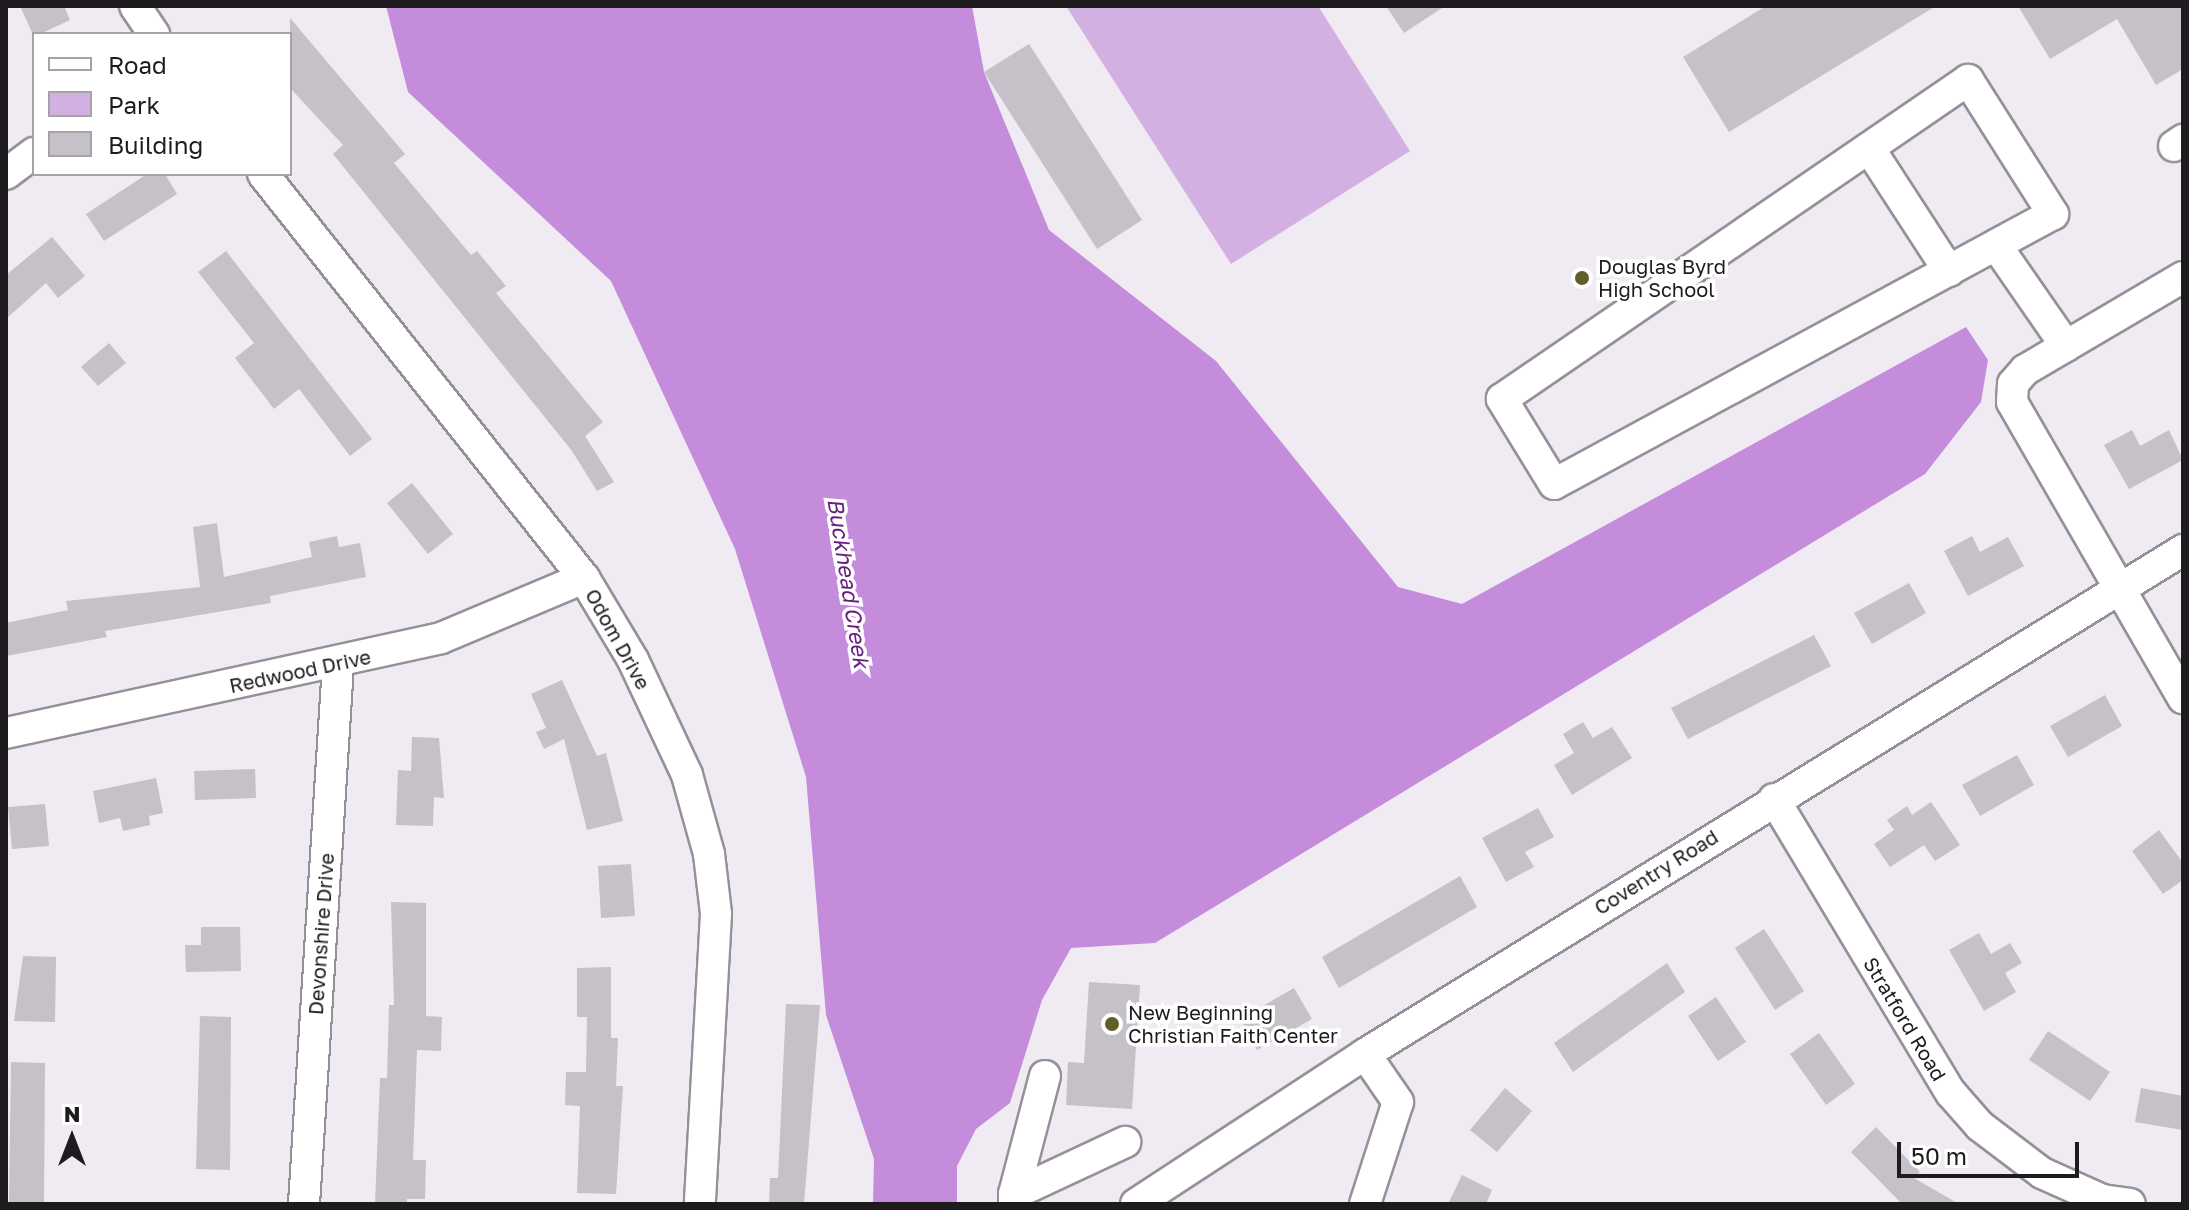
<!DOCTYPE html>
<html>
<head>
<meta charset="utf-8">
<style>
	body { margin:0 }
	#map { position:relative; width:2189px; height:1210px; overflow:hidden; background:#f0eaf3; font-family:"Golos Text",sans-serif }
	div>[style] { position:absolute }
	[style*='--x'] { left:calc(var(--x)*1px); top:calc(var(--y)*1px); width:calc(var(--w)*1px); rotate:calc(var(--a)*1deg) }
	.green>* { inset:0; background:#d3b0e2 }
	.forest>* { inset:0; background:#c58cdc }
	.stream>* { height:7px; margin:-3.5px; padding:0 3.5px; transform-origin:3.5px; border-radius:3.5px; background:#c58cdb }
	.building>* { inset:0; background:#c6c0c9 }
	.roads { filter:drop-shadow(2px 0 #969098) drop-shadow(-2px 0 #969098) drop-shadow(0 2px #969098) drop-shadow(0 -2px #969098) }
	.minor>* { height:30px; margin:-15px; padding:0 15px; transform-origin:15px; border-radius:15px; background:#fff }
	.dots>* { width:22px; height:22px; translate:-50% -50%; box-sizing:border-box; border:4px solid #fff; border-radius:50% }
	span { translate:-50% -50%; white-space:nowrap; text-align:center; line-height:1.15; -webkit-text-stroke:7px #fff; paint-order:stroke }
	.poi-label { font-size:20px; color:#1e1b1f }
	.left { translate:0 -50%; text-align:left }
	.street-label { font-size:20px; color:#1e1b1f }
	.water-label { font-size:22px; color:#66207e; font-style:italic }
	.frame { position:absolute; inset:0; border:8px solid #1e1b1f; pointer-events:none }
	.legend { position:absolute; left:32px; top:32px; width:260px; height:144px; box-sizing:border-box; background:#fff; border:2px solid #a5a4a5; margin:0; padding:10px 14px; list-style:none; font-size:24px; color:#1e1b1f }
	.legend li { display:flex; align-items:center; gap:16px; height:40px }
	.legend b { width:40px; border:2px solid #a5a4a5 }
	.north { position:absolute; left:32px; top:1098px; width:80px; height:80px; -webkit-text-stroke:6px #fff; paint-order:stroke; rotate:0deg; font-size:22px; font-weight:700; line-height:32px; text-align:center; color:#1e1b1f }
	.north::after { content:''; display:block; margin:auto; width:28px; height:36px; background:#1e1b1f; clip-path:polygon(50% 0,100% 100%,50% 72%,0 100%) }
	.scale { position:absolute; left:1897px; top:1142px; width:182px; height:36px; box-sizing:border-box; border:4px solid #1e1b1f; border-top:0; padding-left:10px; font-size:24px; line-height:28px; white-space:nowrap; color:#1e1b1f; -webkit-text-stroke:6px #fff; paint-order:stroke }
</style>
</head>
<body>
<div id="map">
	<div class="green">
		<i style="clip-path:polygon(1066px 6px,1318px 6px,1410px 151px,1231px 264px)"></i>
	</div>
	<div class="forest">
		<i style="clip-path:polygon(386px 6px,972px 6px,984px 72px,1049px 230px,1216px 361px,1398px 587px,1462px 604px,1966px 327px,1988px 360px,1981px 402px,1925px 474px,1155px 943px,1071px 948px,1042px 1000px,1010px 1103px,976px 1129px,957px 1166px,957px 1204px,873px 1204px,874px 1159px,826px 1015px,806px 777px,735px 549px,611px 281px,408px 92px)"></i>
	</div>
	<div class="stream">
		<i style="--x:619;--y:6;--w:49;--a:74.5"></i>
		<i style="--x:632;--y:53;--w:251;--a:65.8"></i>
		<i style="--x:735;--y:282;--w:68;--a:72.9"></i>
		<i style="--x:755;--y:347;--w:82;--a:59"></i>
		<i style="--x:797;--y:417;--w:73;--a:75.8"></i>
		<i style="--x:815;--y:488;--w:186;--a:80.4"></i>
		<i style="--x:846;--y:671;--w:131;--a:87.8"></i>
		<i style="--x:851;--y:802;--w:405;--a:83.5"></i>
	</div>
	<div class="building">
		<i style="clip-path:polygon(20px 6px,64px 6px,70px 20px,34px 37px)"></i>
		<i style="clip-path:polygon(1386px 6px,1445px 6px,1404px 33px)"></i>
		<i style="clip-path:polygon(1766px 6px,1936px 6px,1729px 132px,1683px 57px)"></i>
		<i style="clip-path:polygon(2018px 6px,2183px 6px,2183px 69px,2156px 85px,2117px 19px,2050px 59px)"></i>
		<i style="clip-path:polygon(290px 18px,405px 154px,394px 163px,471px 255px,477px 251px,506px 286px,496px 293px,603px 422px,585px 436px,614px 482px,597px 491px,572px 451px,333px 154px,343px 145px,290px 88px)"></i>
		<i style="clip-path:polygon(1029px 44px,1142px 220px,1097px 249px,984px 72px)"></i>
		<i style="clip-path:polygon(147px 174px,165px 174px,177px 194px,104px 241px,86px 214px)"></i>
		<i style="clip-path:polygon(52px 237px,85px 276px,58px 298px,46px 283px,6px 319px,6px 275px)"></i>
		<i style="clip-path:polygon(226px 251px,372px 439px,350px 456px,299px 389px,274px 409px,235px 358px,254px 343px,198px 272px)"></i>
		<i style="clip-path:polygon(109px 343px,126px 363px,98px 386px,81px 367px)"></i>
		<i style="clip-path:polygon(2132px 430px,2140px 446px,2169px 430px,2183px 460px,2129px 489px,2104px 445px)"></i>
		<i style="clip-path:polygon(412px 483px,453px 534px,428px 554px,387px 503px)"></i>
		<i style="clip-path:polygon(217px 523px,224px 577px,312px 557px,309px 542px,337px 536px,339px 547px,360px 543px,366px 577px,270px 596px,271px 603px,105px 631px,107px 637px,6px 656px,6px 623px,68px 610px,66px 601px,200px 587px,193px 527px)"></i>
		<i style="clip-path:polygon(1972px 536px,1980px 552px,2008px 537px,2024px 566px,1968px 596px,1944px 551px)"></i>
		<i style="clip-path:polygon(1909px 583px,1926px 613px,1872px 644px,1854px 613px)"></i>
		<i style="clip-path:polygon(1814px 635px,1831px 666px,1688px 739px,1671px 708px)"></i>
		<i style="clip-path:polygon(562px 680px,597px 756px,606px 753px,623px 821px,587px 830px,564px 739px,544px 749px,536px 732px,546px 728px,531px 694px)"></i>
		<i style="clip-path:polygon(2105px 695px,2122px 726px,2068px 757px,2050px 726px)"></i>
		<i style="clip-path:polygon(1583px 722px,1593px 738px,1612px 727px,1632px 758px,1572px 795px,1554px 765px,1574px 753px,1563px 734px)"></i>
		<i style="clip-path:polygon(412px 737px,439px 738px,444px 798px,434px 797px,433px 826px,396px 825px,398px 770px,411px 771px)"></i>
		<i style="clip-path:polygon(2017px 755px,2034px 785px,1980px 816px,1962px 785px)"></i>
		<i style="clip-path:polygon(255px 769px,256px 798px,195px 800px,194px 771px)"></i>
		<i style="clip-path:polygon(156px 778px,163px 813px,149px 816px,150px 825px,123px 831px,120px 818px,99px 823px,93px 791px)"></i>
		<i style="clip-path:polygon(1931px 802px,1960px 845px,1935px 861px,1924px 845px,1890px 867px,1874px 844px,1894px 830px,1887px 820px,1907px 806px,1912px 815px)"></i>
		<i style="clip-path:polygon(45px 804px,49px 846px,12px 849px,8px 807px)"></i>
		<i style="clip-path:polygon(1538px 808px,1554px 837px,1525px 852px,1534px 867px,1506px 882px,1482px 838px)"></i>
		<i style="clip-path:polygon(2159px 830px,2183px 863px,2183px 880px,2163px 894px,2132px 851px)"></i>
		<i style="clip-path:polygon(631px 864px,635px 916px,601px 918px,598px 866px)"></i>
		<i style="clip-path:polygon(1460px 876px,1477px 907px,1339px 988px,1322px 957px)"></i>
		<i style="clip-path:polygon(391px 902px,426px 903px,426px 1016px,442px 1017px,441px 1051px,417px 1050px,413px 1160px,426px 1160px,425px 1199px,407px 1199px,407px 1204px,375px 1204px,380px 1078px,387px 1078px,389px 1005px,394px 1005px)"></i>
		<i style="clip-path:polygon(201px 927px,240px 927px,241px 971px,186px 972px,185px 945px,201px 945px)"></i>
		<i style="clip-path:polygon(1764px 929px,1804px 991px,1775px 1010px,1735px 948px)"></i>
		<i style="clip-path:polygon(1979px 933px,1991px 954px,2010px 943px,2022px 963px,2005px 973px,2016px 992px,1984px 1011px,1949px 950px)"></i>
		<i style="clip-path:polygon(23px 956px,56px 957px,55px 1022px,14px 1021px)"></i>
		<i style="clip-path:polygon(1667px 963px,1685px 992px,1573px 1072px,1554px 1043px)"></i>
		<i style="clip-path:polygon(611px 967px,611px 1038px,618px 1038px,616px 1086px,623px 1086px,616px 1194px,577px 1193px,580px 1106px,565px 1105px,566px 1072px,586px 1072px,587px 1017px,577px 1017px,577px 968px)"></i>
		<i style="clip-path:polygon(1089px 982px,1140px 985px,1132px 1109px,1066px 1105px,1068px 1062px,1084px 1063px)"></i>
		<i style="clip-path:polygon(1294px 988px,1312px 1019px,1257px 1050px,1240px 1019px)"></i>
		<i style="clip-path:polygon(1716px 997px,1746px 1042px,1718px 1061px,1688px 1016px)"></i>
		<i style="clip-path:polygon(786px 1004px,820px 1005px,804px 1204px,769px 1204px,770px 1178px,778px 1178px)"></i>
		<i style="clip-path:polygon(200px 1016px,231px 1017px,230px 1170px,196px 1169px)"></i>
		<i style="clip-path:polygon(2048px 1031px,2110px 1072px,2090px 1101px,2029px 1060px)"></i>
		<i style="clip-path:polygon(1819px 1033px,1855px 1084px,1826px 1105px,1790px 1054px)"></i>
		<i style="clip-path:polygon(11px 1062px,45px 1063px,44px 1204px,9px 1204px)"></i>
		<i style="clip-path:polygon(1505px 1088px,1532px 1111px,1497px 1152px,1470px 1130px)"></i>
		<i style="clip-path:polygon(2141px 1088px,2183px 1096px,2183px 1130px,2135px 1122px)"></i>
		<i style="clip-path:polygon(1876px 1127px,1920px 1172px,1914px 1178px,1959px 1204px,1902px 1204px,1851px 1152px)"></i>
		<i style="clip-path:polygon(1462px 1175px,1492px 1190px,1486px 1204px,1448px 1204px)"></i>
	</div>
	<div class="roads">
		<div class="minor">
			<i style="--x:135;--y:6;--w:34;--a:56"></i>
			<i style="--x:1968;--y:80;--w:159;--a:57.6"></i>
			<i style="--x:2053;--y:214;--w:567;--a:151.58"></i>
			<i style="--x:1554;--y:484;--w:100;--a:-121.5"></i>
			<i style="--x:1502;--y:399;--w:565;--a:-34.39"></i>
			<i style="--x:2174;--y:146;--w:11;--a:-34"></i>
			<i style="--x:1869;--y:148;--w:147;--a:57"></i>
			<i style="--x:6;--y:174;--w:35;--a:-37"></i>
			<i style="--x:263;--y:174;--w:516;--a:51.53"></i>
			<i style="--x:584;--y:578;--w:96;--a:59.1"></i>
			<i style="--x:633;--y:660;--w:127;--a:64.8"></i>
			<i style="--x:687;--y:775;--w:82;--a:74.4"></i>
			<i style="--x:709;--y:854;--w:60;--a:83.3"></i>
			<i style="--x:716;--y:914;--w:290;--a:93.2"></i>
			<i style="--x:1996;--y:245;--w:123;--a:55.3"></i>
			<i style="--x:2183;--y:277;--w:183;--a:149.5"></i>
			<i style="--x:2025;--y:370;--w:18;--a:131"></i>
			<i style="--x:2013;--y:384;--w:18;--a:93"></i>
			<i style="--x:2012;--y:402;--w:342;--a:60"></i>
			<i style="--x:6;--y:733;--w:445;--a:-12.3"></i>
			<i style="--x:441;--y:638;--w:155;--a:-22.8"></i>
			<i style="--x:1774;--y:799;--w:343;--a:59"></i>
			<i style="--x:1951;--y:1093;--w:44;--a:48.7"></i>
			<i style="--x:1980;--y:1126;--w:78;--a:37.2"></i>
			<i style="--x:2042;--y:1173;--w:66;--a:24.2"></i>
			<i style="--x:2102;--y:1200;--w:28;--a:8"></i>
			<i style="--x:1014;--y:1194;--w:122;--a:-75.3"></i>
			<i style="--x:304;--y:1204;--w:540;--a:-86.39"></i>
			<i style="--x:1014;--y:1204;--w:10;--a:-90"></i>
			<i style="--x:1014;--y:1194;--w:123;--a:-25.1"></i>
			<i style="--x:1136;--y:1204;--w:274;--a:-33.2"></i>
			<i style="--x:1365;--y:1054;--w:961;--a:-31.64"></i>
			<i style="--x:1365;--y:1204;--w:107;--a:-72.1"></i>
			<i style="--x:1398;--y:1102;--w:58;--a:-124.5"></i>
		</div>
	</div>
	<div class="dots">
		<i style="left:1582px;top:278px;background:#615e2a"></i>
		<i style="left:1112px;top:1024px;background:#615e2a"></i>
	</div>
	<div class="poi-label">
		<span class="left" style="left:1598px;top:278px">Douglas Byrd<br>High School</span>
		<span class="left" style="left:1128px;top:1024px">New Beginning<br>Christian Faith Center</span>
	</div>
	<div class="street-label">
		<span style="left:618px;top:639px;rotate:61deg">Odom Drive</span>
		<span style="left:300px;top:671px;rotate:-12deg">Redwood Drive</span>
		<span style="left:1656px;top:872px;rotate:-32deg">Coventry Road</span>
		<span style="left:321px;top:934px;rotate:-86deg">Devonshire Drive</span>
		<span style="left:1905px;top:1019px;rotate:59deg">Stratford Road</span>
	</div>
	<div class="water-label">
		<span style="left:849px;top:583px;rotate:81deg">Buckhead Creek</span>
	</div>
	<div class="frame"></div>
	<ul class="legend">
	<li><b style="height:10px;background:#fff"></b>Road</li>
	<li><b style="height:22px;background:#d3b0e2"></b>Park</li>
	<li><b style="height:22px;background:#c6c0c9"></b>Building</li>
	</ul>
	<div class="north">N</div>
	<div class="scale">50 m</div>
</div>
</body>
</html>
